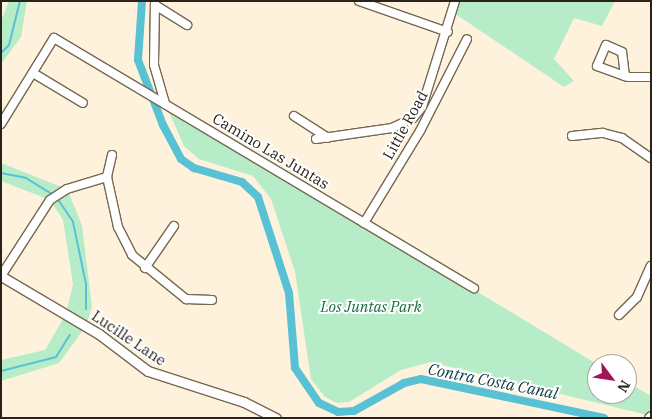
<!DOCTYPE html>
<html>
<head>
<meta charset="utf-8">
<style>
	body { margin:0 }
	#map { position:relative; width:652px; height:419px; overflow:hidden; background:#fef2dc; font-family:"IBM Plex Serif",serif }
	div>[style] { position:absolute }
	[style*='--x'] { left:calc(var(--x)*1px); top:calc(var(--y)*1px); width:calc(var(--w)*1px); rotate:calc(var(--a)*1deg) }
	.green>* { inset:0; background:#b7ecc8 }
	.stream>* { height:2px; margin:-1px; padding:0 1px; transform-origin:1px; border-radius:1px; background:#58c2d4 }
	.canal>* { height:8px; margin:-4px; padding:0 4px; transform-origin:4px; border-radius:4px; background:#58c2d4 }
	.roads { filter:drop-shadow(1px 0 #766850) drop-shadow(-1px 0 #766850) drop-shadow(0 1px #766850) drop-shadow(0 -1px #766850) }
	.minor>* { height:8px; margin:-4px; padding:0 4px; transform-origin:4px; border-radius:4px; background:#fff }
	.tertiary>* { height:9px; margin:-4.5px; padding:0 4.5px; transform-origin:4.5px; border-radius:4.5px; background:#fff }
	.primary>* { height:11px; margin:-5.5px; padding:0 5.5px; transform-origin:5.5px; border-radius:5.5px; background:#fff }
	span { translate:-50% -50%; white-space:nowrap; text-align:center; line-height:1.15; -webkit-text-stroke:4px #fff; paint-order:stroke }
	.street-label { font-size:15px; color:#292319 }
	.park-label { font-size:15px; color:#14683c; font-style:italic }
	.water-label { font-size:16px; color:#083b43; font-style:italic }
	.frame { position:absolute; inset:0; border:2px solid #292319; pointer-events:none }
	.north { position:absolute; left:587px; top:354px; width:50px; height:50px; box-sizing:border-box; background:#fff; border:1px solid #a9a7a3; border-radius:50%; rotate:121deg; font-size:14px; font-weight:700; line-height:20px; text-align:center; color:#292319 }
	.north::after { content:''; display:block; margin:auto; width:18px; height:22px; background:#a21358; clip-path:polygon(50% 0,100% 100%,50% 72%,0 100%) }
</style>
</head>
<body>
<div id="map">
	<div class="green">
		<i style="clip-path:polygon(9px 1px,27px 1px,21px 37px,1px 64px,1px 21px)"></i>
		<i style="clip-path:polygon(455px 1px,615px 1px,602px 26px,574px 18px,554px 59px,574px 81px,564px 87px,451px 11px)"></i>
		<i style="clip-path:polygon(165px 103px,597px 364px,597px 394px,627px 394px,627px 382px,651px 396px,651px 416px,430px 362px,401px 370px,349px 402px,337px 403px,325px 397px,311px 379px,295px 272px,271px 199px,253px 176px,199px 159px,184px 146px)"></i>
		<i style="clip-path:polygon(1px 163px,67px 189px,82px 225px,92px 307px,86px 326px,59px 363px,1px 381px,1px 360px,45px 350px,66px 314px,73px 284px,63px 220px,50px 200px,1px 181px)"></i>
	</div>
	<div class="stream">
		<i style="--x:1;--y:53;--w:11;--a:-45"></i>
		<i style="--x:9;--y:45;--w:45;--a:-76"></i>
		<i style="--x:1;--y:173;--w:25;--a:11"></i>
		<i style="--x:26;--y:178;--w:32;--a:32"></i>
		<i style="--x:57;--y:198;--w:29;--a:56"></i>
		<i style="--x:73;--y:222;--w:63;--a:78.2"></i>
		<i style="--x:86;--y:284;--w:25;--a:90"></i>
		<i style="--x:1;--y:371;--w:57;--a:-14.3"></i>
		<i style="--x:56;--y:357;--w:26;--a:-58"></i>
	</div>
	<div class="canal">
		<i style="--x:142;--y:1;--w:59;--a:93.9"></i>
		<i style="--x:138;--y:60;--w:70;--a:69"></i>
		<i style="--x:163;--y:125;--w:38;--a:62"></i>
		<i style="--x:181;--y:159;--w:16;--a:35"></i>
		<i style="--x:194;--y:168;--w:50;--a:16.3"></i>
		<i style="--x:242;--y:182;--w:22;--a:43"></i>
		<i style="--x:258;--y:197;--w:101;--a:72.1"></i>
		<i style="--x:289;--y:293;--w:75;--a:85.4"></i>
		<i style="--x:295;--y:368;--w:42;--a:55.6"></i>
		<i style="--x:319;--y:403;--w:21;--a:25"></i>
		<i style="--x:338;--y:412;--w:16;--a:-4"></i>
		<i style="--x:354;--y:411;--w:57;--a:-29.2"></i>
		<i style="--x:404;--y:383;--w:17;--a:-13"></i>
		<i style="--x:421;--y:379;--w:187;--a:12"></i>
	</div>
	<div class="roads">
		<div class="minor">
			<i style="--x:155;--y:1;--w:64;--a:90.9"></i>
			<i style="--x:154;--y:65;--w:40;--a:74"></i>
			<i style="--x:359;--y:1;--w:94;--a:19.2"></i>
			<i style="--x:155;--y:5;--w:38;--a:32"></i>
			<i style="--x:33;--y:73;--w:58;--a:31"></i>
			<i style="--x:625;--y:76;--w:24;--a:-97"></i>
			<i style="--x:622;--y:52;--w:17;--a:-156"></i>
			<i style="--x:606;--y:45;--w:23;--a:113"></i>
			<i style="--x:597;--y:66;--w:30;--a:20"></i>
			<i style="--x:625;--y:76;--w:4;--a:14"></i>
			<i style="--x:629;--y:77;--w:21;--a:0"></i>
			<i style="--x:294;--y:116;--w:40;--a:32.9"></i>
			<i style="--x:1;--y:124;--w:101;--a:-58.4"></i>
			<i style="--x:54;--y:38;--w:489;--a:30.8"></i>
			<i style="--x:572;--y:136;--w:31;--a:-6"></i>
			<i style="--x:603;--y:133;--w:20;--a:15"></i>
			<i style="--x:622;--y:138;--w:35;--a:35"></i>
			<i style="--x:316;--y:139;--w:77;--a:-8.2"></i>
			<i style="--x:392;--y:128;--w:23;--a:-25"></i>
			<i style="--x:413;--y:118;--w:14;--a:-51"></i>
			<i style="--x:422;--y:107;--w:111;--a:-72.7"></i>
			<i style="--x:112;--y:155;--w:23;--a:103"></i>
			<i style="--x:107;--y:177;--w:51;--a:77.6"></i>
			<i style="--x:118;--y:227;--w:31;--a:63"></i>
			<i style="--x:132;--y:255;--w:70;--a:39.2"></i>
			<i style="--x:186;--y:299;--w:26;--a:2"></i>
			<i style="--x:364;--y:223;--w:108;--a:-58.7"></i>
			<i style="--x:420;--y:131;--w:103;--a:-62.9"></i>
			<i style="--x:145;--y:268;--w:51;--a:-55.4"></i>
			<i style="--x:1;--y:276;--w:90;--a:-57.2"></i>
			<i style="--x:50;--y:200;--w:20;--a:-33"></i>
			<i style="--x:67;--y:189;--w:42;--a:-16.7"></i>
			<i style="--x:619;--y:315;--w:25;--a:-45"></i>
			<i style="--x:637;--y:297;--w:34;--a:-66"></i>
		</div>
		<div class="tertiary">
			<i style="--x:1;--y:276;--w:114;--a:30.6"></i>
			<i style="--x:99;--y:334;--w:61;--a:37.1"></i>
			<i style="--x:148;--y:371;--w:101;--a:17.9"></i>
			<i style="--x:244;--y:402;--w:36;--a:27"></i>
		</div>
		<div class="primary">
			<i style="--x:650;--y:418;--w:1;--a:-45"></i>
		</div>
	</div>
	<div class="street-label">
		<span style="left:405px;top:125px;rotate:-61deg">Little Road</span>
		<span style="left:271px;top:151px;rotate:31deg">Camino Las Juntas</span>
		<span style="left:129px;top:338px;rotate:34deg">Lucille Lane</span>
	</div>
	<div class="park-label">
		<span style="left:371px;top:307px">Los Juntas Park</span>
	</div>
	<div class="water-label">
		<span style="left:493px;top:381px;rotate:11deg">Contra Costa Canal</span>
	</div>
	<div class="frame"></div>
	<div class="north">N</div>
</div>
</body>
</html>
